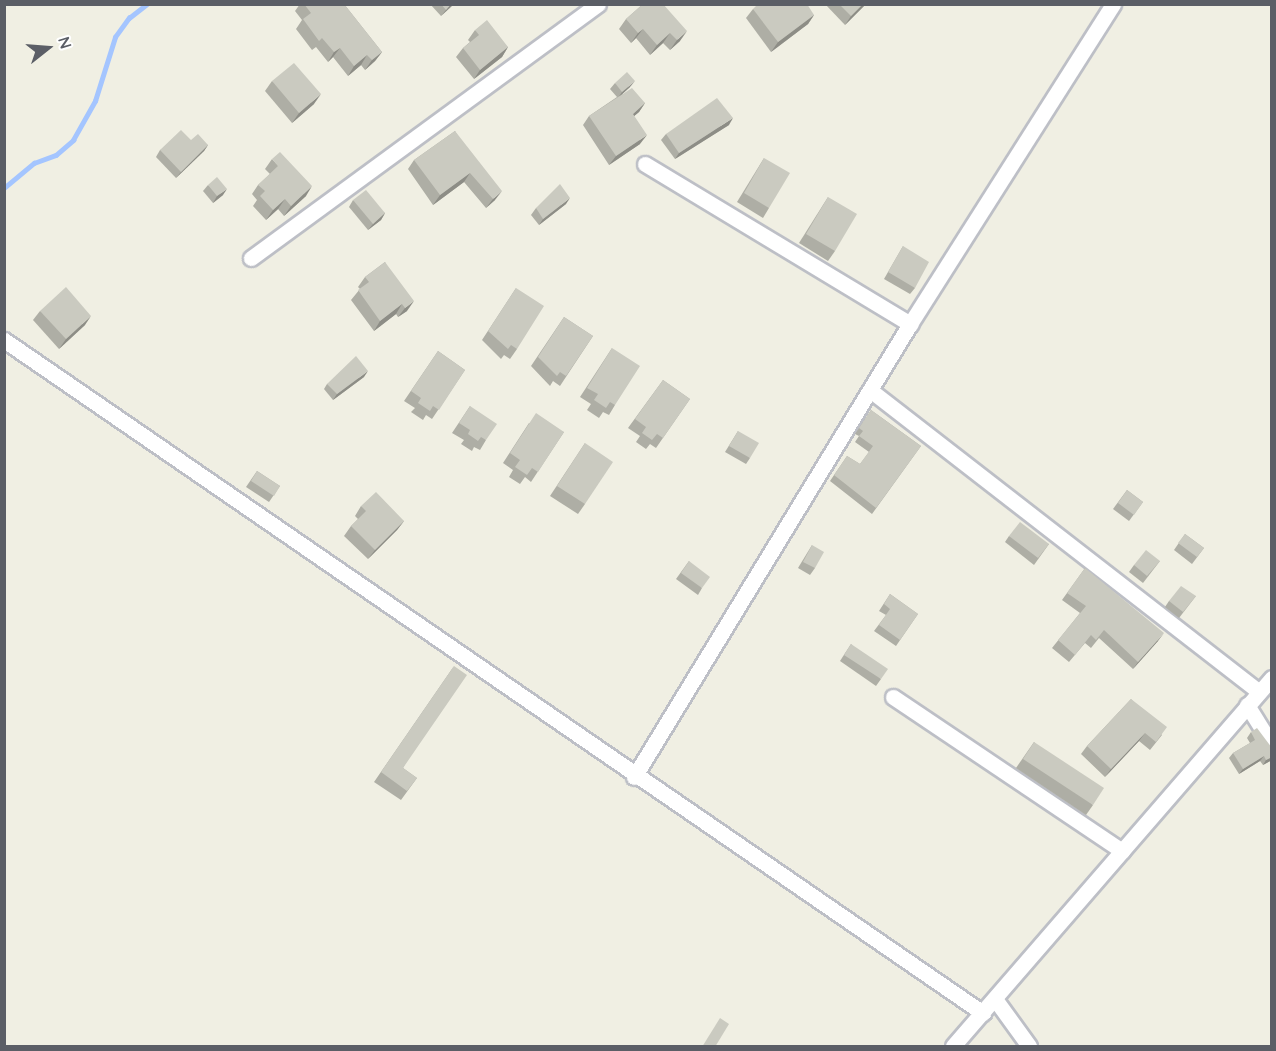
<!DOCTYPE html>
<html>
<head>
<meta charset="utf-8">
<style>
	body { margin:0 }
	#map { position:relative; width:1276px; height:1051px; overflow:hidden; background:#f0efe3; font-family:Quicksand,sans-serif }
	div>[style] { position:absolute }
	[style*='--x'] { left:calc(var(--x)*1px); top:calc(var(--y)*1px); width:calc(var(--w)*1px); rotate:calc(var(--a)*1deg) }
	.stream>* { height:4.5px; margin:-2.25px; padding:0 2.25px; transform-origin:2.25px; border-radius:2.25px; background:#a4c5ff }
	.roads { filter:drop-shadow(2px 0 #bdbfc6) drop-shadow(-2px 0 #bdbfc6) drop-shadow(0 2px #bdbfc6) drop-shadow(0 -2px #bdbfc6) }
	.street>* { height:15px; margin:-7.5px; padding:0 7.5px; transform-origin:7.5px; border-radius:7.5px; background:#fff }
	.wall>* { inset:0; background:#aeaea5 }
	.shaded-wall>* { inset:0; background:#8d8d86 }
	.building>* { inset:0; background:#cacac0 }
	span { translate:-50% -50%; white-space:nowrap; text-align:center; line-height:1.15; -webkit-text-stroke:4.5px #fff; paint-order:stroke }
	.frame { position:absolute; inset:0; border:6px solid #5b5e66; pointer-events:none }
	.north { position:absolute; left:18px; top:18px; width:60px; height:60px; -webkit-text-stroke:4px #fff; paint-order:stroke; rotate:73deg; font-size:16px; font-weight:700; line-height:24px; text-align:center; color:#5b5e66 }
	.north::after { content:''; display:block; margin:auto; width:21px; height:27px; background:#5b5e66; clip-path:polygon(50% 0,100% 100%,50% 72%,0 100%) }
</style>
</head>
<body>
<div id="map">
	<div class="stream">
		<i style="--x:4;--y:188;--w:39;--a:-40"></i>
		<i style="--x:34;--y:163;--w:23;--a:-20"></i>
		<i style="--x:56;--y:155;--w:23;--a:-41"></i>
		<i style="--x:73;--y:140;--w:45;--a:-60.6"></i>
		<i style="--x:95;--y:101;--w:67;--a:-72.6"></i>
		<i style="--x:115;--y:37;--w:24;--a:-54"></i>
		<i style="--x:129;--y:18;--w:23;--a:-38"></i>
	</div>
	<div class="roads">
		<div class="street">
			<i style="--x:645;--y:164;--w:310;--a:31.1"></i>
			<i style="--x:251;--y:258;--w:430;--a:-36.2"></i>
			<i style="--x:4;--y:340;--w:1188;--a:34.51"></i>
			<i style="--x:870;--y:390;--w:492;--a:37.8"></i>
			<i style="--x:893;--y:697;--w:276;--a:33.9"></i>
			<i style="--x:1247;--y:705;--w:47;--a:58"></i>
			<i style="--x:634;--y:777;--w:530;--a:-58.65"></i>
			<i style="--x:910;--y:324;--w:379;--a:-57.6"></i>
			<i style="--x:995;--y:999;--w:58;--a:54.1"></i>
			<i style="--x:953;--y:1046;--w:487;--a:-49.1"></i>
		</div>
	</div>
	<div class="wall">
		<i style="clip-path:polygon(300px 4px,344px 4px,382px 52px,375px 61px,365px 70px,361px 65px,348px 76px,333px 57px,328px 62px,316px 47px,312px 50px,296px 29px,302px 20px,295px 11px)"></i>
		<i style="clip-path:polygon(430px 4px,454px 4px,441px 16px)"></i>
		<i style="clip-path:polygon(643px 4px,680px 41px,670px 50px,663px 43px,650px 55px,636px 38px,631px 43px,619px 29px,626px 19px)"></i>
		<i style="clip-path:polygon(825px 4px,866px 4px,845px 25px)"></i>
		<i style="clip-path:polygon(753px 9px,814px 15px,808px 24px,771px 52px,746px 18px)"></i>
		<i style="clip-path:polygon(475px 30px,508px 47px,502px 57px,474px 79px,456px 57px,463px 48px,470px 42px,468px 40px)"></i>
		<i style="clip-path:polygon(272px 81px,314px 104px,292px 123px,265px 91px)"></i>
		<i style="clip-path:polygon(615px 83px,630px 87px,622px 94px,645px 103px,639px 112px,634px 116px,640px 144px,609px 165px,583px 125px,589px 116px,617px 97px,610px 89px)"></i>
		<i style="clip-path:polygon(729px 125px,675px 159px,661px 140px,666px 134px)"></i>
		<i style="clip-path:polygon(455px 131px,495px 200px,486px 208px,464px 182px,433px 205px,408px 169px,414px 160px)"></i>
		<i style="clip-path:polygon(191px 140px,208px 145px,204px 151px,176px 178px,156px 157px,160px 150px)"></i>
		<i style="clip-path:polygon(764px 158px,769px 208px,763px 218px,737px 202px)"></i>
		<i style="clip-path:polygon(272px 159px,306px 196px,284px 216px,278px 209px,266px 220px,253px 206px,257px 200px,252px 194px,258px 185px,270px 174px,265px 169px)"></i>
		<i style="clip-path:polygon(208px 185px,223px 195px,213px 203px,203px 191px)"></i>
		<i style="clip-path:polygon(828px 197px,835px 251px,828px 261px,799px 243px)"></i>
		<i style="clip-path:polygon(353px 200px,385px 213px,381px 220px,368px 230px,349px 207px)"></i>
		<i style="clip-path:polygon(566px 204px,539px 225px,531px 215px,536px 208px)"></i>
		<i style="clip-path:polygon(903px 246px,915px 288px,910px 294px,884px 279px)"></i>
		<i style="clip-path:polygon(385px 262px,407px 311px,398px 317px,396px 314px,374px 331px,351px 300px,360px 289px,358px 287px,365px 277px)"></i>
		<i style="clip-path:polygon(516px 288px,517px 349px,510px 359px,504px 355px,501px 359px,482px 340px)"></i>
		<i style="clip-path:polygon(40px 311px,85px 325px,59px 349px,33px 320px)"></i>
		<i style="clip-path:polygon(564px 317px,593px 336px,560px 386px,553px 381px,550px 386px,531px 366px)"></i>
		<i style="clip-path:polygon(612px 348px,615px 405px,609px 415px,603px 412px,599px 418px,587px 410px,591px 404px,580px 397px)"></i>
		<i style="clip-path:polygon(438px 351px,465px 370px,432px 419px,426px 415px,423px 420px,411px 412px,415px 408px,404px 401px)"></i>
		<i style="clip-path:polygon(364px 377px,333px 400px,324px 389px,327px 384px)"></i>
		<i style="clip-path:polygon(663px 380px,690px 399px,656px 448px,650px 444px,646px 449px,636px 442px,640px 436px,628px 428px)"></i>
		<i style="clip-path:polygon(470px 406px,486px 440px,480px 450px,474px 447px,472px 451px,461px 444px,464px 440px,452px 433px)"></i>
		<i style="clip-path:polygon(871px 410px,921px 446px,872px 514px,830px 481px,847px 456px,860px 464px,869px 452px,855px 442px,859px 436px,855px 434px)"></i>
		<i style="clip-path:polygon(529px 423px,564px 432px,531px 482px,525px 477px,520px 484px,509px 477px,513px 470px,503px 463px)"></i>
		<i style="clip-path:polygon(738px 431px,750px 458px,746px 464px,725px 452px)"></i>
		<i style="clip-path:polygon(585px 443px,585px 504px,578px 514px,550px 496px)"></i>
		<i style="clip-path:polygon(257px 471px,280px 486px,269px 502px,246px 487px)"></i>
		<i style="clip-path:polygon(1127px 490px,1143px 502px,1129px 521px,1113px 509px)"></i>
		<i style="clip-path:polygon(361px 506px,404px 521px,397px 530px,368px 559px,344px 536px,351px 526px,358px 519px,355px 516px)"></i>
		<i style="clip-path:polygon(1185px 534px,1204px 548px,1192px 564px,1174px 550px)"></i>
		<i style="clip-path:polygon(1009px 536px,1049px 544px,1034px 565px,1005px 542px)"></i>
		<i style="clip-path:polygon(812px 545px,815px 568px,810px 575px,798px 568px)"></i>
		<i style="clip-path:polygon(689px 561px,702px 588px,698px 595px,676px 579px)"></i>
		<i style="clip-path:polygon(1160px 561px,1143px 583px,1129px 572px,1134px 565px)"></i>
		<i style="clip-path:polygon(1085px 568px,1158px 641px,1133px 669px,1099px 638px,1091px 648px,1085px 643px,1069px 662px,1052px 648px,1080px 613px,1062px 600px)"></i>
		<i style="clip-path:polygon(890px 594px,918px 614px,896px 646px,874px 631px,886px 615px,879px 611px)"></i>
		<i style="clip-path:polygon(1196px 596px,1179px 618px,1165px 607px,1169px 601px)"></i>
		<i style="clip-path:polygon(851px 644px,881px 679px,876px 686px,840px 661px)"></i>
		<i style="clip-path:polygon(454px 666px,403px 768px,417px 778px,401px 800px,374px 782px)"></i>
		<i style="clip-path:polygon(1131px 699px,1162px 735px,1150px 750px,1139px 741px,1105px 777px,1081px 754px,1087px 746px)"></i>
		<i style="clip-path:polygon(1251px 732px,1272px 760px,1263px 765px,1260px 761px,1239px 774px,1229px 758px,1233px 753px,1250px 743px,1247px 738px)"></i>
		<i style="clip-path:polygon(1034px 742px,1093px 805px,1086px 815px,1016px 768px)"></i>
	</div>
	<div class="shaded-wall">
		<i style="clip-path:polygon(451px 4px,454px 4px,441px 16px)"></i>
		<i style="clip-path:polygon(863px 4px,866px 4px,845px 25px,851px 16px)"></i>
		<i style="clip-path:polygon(814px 15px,808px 24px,771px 52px,778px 42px)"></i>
		<i style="clip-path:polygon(643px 29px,636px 38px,631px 43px,638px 33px)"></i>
		<i style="clip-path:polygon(687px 31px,680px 41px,670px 50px,677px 40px)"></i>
		<i style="clip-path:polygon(670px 33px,663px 43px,650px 55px,657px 45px)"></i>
		<i style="clip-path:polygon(508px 47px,502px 57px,474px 79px,480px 70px)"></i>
		<i style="clip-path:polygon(340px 48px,333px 57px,328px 62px,334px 52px)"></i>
		<i style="clip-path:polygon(382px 52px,375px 61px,365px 70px,372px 60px)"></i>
		<i style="clip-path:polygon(367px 55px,361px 65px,348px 76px,354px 66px)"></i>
		<i style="clip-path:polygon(635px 81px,630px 87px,618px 98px,622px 92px)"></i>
		<i style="clip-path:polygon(321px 94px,314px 104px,292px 123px,299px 113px)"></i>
		<i style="clip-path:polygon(645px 103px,639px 112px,626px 123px,633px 114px)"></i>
		<i style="clip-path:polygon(733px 118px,729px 125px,675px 159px,679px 153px)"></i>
		<i style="clip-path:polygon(647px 135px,640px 144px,609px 165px,616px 156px)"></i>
		<i style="clip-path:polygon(208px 145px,204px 151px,176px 178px,181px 172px)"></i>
		<i style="clip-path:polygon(470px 173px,464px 182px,433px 205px,440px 195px)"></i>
		<i style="clip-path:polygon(312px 186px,306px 196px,284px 216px,291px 206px)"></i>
		<i style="clip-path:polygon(227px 189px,223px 195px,213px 203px,217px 196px)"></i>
		<i style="clip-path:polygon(502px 191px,495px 200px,486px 208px,493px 199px)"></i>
		<i style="clip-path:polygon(570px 198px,566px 204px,539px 225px,543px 219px)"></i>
		<i style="clip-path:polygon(285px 199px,278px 209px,266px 220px,273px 210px)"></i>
		<i style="clip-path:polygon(385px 213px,381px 220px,368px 230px,373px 224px)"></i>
		<i style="clip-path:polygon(414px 301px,407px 311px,398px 317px,405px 308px)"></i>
		<i style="clip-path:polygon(402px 304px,396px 314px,374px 331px,380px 321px)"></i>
		<i style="clip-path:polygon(91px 316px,85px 325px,59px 349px,66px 339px)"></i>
		<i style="clip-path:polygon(368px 371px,364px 377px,333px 400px,337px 394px)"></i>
		<i style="clip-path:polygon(404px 521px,397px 530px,368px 559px,375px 550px)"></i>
		<i style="clip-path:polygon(1164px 633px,1158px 641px,1133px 669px,1138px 662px)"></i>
		<i style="clip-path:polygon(1145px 733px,1139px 741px,1105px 777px,1111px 769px)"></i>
		<i style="clip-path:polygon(1264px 756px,1260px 761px,1239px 774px,1243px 769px)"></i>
		<i style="clip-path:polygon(1272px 757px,1272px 760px,1263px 765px,1266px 760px)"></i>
	</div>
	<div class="building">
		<i style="clip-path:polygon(304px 4px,344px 4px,382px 52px,372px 60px,367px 55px,354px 66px,340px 48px,334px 52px,322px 38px,319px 41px,303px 19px,311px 13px)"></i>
		<i style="clip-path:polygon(441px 4px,451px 4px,446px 10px)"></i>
		<i style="clip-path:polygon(643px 4px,663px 4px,687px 31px,677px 40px,670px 33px,657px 45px,643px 29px,638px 33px,626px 19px)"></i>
		<i style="clip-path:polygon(758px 4px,807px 4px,814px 15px,778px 42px,753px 9px)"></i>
		<i style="clip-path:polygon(839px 4px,863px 4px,851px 16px)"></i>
		<i style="clip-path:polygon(487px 20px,508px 47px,480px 70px,463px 48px,479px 35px,475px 30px)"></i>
		<i style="clip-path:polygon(294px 63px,321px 94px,299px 113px,272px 81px)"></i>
		<i style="clip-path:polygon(627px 72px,635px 81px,622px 92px,615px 83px)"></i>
		<i style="clip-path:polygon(632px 88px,645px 103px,633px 114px,647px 135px,616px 156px,589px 116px)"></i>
		<i style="clip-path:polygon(717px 98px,733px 118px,679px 153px,666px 134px)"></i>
		<i style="clip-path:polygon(181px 130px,191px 140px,198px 134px,208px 145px,181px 172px,160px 150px)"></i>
		<i style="clip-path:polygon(455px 131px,502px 191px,493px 199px,470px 173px,440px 195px,414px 160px)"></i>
		<i style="clip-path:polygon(280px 152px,312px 186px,291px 206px,285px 199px,273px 210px,260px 196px,265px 191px,258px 185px,278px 166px,272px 159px)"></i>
		<i style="clip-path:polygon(764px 158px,790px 173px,769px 208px,744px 193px)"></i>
		<i style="clip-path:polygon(217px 177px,227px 189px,217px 196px,208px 185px)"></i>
		<i style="clip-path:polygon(560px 184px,570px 198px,543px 219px,536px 208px)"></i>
		<i style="clip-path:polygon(366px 190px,385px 213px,373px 224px,353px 200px)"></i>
		<i style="clip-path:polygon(828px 197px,857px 214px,835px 251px,806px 234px)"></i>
		<i style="clip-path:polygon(903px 246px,929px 262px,915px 288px,888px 272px)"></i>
		<i style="clip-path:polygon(385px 262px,414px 301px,405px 308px,402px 304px,380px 321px,358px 290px,369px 282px,365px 277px)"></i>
		<i style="clip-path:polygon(66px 287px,91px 316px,66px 339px,40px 311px)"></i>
		<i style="clip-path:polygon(516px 288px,544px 306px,517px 349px,511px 345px,508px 349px,488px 331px)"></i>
		<i style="clip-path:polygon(564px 317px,593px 336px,566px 376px,560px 372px,557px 376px,538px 357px)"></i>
		<i style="clip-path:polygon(612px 348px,640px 366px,615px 405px,610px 402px,606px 408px,594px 400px,598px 394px,587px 388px)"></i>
		<i style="clip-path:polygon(438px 351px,465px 370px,439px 410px,433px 406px,430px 411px,418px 403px,421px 398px,411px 391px)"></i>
		<i style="clip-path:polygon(356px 356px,368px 371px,337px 394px,327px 384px)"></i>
		<i style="clip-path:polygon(663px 380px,690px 399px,663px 438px,657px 434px,652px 440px,642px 433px,646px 427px,635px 419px)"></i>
		<i style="clip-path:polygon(470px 406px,497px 424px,486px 440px,481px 437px,478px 441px,468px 434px,470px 430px,459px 423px)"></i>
		<i style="clip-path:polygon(871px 410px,921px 446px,876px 508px,834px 475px,847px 456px,860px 464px,873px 446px,859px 436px,863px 431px,859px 428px)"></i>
		<i style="clip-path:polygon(536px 413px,564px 432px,538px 472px,532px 468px,527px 475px,515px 467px,520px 460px,510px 453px)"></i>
		<i style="clip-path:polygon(738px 431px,759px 443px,750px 458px,729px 446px)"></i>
		<i style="clip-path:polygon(585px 443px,613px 462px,585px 504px,557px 486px)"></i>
		<i style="clip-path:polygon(257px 471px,280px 486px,274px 496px,251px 481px)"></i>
		<i style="clip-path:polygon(1127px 490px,1143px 502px,1134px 515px,1118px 503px)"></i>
		<i style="clip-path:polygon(376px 492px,404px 521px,375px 550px,351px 526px,366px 511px,361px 506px)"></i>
		<i style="clip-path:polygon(1020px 522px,1049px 544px,1038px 558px,1009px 536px)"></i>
		<i style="clip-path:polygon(1185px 534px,1204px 548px,1197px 557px,1178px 543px)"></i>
		<i style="clip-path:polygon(812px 545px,824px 552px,815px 568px,803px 562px)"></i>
		<i style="clip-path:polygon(1146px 550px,1160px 561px,1147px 576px,1134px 565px)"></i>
		<i style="clip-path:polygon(689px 561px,710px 577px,702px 588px,681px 573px)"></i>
		<i style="clip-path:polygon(1085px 568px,1164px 633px,1138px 662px,1104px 630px,1096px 640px,1091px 635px,1075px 655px,1058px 640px,1086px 606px,1067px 593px)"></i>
		<i style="clip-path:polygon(1181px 586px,1196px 596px,1183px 612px,1169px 601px)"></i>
		<i style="clip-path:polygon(890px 594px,918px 614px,900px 640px,879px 625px,890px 609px,884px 604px)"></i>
		<i style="clip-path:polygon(851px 644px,888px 669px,881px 679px,844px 655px)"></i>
		<i style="clip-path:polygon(454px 666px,467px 675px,403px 768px,417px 778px,407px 791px,381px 772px)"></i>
		<i style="clip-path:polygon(1131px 699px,1167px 727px,1156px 742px,1145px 733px,1111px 769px,1087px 746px)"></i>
		<i style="clip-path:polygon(1257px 728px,1272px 748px,1272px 757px,1266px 760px,1264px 756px,1243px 769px,1233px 753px,1255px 740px,1251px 732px)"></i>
		<i style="clip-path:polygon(1034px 742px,1104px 788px,1093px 805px,1023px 759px)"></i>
		<i style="clip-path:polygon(720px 1018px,729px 1024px,715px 1047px,702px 1047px)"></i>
	</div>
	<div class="frame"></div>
	<div class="north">N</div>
</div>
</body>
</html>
